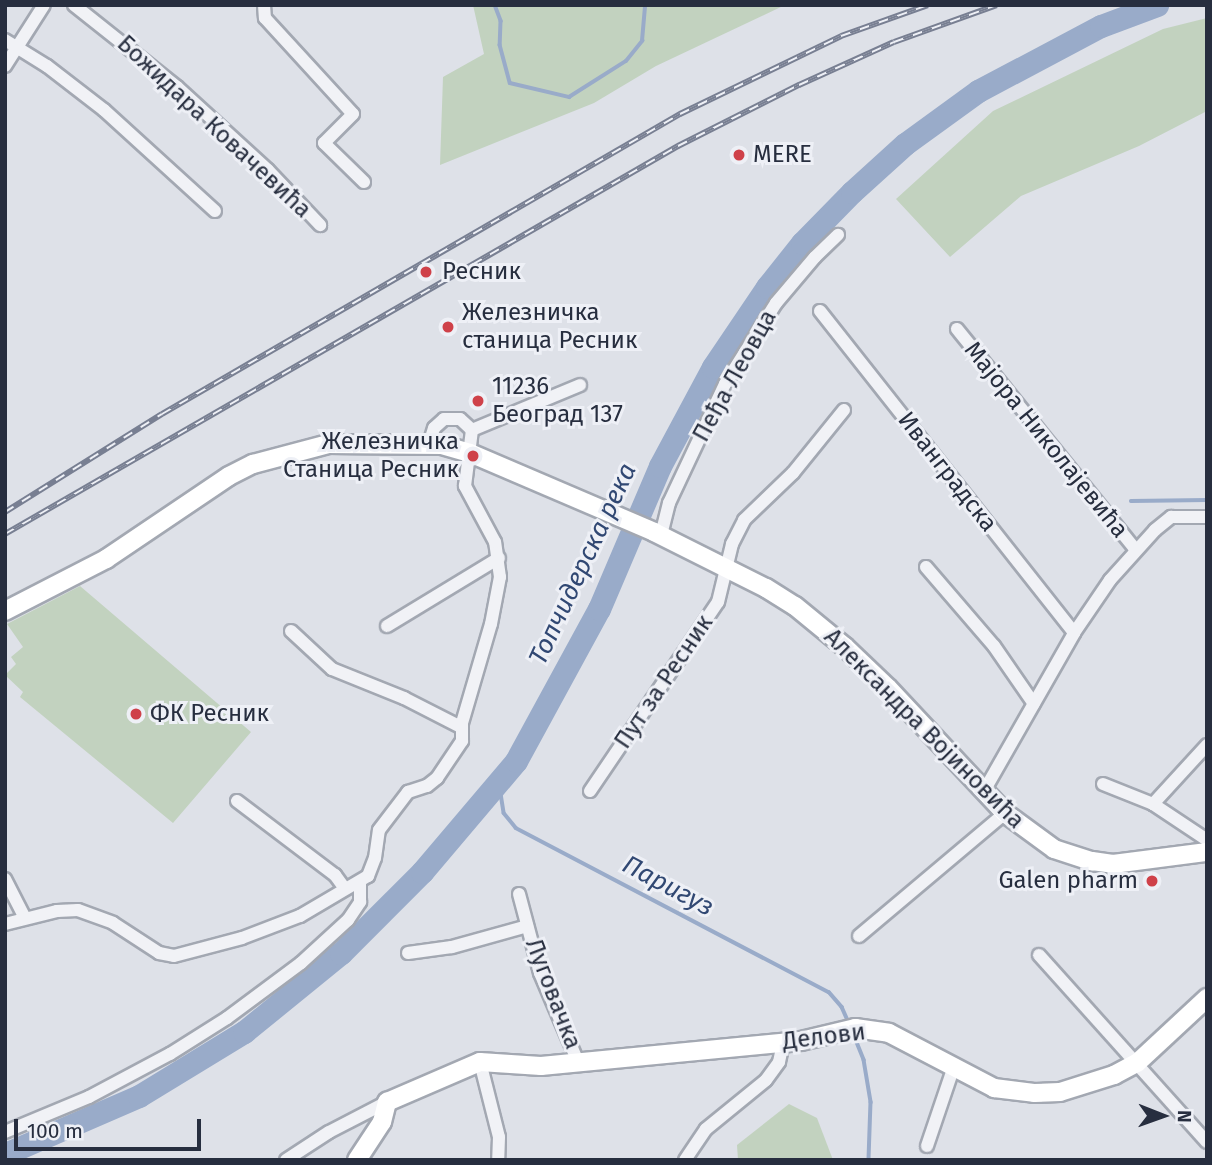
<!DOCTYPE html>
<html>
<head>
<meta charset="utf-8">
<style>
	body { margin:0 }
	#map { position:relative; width:1212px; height:1165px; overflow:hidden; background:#dee1e8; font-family:"Fira Sans",sans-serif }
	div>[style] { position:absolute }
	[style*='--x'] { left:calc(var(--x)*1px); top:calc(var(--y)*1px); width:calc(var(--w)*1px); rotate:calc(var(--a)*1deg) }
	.green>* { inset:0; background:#c2d2bf }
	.stream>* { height:3.5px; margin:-1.75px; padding:0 1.75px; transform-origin:1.75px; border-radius:1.75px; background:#99abc9 }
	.river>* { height:23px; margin:-11.5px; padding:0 11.5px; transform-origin:11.5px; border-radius:11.5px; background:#99abc9 }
	.roads { filter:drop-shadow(2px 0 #a3a8b2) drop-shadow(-2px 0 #a3a8b2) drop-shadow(0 2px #a3a8b2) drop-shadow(0 -2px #a3a8b2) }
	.street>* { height:12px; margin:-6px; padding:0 6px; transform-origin:6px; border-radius:6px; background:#f1f2f6 }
	.secondary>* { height:18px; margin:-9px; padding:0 9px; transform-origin:9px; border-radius:9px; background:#fff }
	.rail>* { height:6px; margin-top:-3px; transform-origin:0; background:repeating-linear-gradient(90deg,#eef0f6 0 10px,#787f92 0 20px); box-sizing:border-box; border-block:2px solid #787f92 }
	.dots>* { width:19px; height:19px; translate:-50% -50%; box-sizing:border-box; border:4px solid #eef0f6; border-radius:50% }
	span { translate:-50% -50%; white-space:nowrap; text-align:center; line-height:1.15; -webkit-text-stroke:6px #eef0f6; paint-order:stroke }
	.street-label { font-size:24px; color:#272e3f }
	.poi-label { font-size:24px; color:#272e3f }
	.left { translate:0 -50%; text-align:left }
	.right { translate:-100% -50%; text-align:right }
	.water-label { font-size:26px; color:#314873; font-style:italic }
	.frame { position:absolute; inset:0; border:7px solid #272e3f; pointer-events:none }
	.north { position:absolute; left:1128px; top:1081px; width:70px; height:70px; -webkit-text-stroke:5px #eef0f6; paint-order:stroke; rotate:91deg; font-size:19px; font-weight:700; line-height:28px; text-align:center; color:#272e3f }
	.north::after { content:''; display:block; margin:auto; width:24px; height:32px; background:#272e3f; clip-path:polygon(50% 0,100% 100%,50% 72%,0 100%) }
	.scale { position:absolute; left:14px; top:1119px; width:187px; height:32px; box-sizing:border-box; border:4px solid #272e3f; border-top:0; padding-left:9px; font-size:21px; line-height:24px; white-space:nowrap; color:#272e3f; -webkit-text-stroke:5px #eef0f6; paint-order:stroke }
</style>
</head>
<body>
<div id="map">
	<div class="green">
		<i style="clip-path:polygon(473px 5px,785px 5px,656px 66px,594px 103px,440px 165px,443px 77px,484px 54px)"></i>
		<i style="clip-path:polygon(1207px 18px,1207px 111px,1139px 146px,1021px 196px,950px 257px,896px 199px,993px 111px,1163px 29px)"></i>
		<i style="clip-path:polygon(80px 586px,251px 732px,173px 823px,20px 697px,23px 692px,5px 675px,16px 664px,11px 657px,23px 647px,7px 624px)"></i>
		<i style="clip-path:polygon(789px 1104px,817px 1118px,833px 1160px,738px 1160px,737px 1145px)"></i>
	</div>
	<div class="stream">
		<i style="--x:495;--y:5;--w:17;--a:69"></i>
		<i style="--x:501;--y:21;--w:24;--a:92"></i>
		<i style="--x:500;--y:45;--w:39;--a:75"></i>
		<i style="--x:510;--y:83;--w:61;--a:13.3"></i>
		<i style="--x:569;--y:97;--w:67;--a:-32.3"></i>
		<i style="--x:626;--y:61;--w:26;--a:-51"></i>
		<i style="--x:642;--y:41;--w:36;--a:-85"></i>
		<i style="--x:1131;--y:501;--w:76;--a:-0.8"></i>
		<i style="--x:499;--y:781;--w:32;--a:81"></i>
		<i style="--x:504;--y:813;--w:19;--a:51"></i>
		<i style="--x:516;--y:828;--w:353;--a:27.7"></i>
		<i style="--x:829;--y:992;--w:20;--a:49"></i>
		<i style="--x:842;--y:1007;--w:20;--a:66"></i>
		<i style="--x:854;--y:1035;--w:27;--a:68"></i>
		<i style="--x:864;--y:1060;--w:43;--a:80.5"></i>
		<i style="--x:871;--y:1102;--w:58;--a:92"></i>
	</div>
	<div class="river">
		<i style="--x:5;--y:1154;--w:146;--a:-23.4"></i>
		<i style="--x:139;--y:1096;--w:123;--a:-31.4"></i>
		<i style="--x:244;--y:1032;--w:125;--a:-39.2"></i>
		<i style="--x:341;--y:953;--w:115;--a:-45"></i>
		<i style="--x:422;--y:872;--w:145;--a:-49.7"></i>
		<i style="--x:516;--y:761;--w:173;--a:-61.4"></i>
		<i style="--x:599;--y:609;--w:155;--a:-66.9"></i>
		<i style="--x:660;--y:466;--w:112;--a:-61.8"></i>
		<i style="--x:713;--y:367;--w:97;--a:-56"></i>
		<i style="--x:767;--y:287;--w:56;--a:-51.5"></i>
		<i style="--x:802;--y:243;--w:71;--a:-45.6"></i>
		<i style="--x:852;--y:192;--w:72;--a:-42.2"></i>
		<i style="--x:905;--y:144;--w:90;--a:-36"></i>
		<i style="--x:978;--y:91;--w:139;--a:-27.9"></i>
		<i style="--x:1101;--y:26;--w:60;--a:-20.6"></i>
	</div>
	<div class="roads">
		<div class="street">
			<i style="--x:74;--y:5;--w:132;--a:38.5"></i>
			<i style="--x:177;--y:87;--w:123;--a:42.4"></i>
			<i style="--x:268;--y:170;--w:76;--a:46.6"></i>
			<i style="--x:264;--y:5;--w:13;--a:86"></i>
			<i style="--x:265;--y:18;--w:130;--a:47.5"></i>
			<i style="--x:353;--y:114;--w:41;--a:135"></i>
			<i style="--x:324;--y:143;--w:56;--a:44.3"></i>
			<i style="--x:5;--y:40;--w:49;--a:31.8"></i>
			<i style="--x:47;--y:66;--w:72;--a:37.7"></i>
			<i style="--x:104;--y:110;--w:150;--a:42.3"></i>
			<i style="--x:5;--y:66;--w:72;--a:-57.4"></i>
			<i style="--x:820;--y:311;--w:410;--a:51.7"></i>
			<i style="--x:957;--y:329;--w:284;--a:51"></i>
			<i style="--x:472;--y:430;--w:117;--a:-22.6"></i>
			<i style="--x:661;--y:535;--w:33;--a:-76"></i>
			<i style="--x:669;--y:503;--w:132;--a:-64.8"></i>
			<i style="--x:725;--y:384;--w:96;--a:-57.8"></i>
			<i style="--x:776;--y:303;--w:60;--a:-49.7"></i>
			<i style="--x:815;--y:257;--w:32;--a:-44"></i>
			<i style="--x:926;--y:567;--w:104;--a:49.3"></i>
			<i style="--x:994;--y:646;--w:70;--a:55.4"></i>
			<i style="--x:387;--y:626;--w:131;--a:-31.3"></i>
			<i style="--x:291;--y:631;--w:56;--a:42.8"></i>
			<i style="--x:332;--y:669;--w:78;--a:21.9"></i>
			<i style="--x:404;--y:698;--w:64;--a:27"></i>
			<i style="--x:1103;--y:784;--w:54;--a:21.8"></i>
			<i style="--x:1153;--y:804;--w:65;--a:33.7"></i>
			<i style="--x:590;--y:791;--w:228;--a:-55.9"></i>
			<i style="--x:718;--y:602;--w:60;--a:-76.4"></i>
			<i style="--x:732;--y:544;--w:27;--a:-63"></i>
			<i style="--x:744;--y:520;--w:68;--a:-43.8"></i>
			<i style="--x:793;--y:473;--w:81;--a:-51"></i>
			<i style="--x:984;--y:791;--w:182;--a:-60.3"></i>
			<i style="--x:1074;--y:633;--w:64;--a:-55.8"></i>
			<i style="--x:1110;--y:580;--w:67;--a:-48"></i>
			<i style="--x:1155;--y:530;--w:21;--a:-39"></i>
			<i style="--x:1171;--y:517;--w:36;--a:0"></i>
			<i style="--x:237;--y:801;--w:123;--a:37.1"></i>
			<i style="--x:335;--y:875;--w:17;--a:54"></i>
			<i style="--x:1153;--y:804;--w:80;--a:-47.5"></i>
			<i style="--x:5;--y:879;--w:44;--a:62.9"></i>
			<i style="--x:519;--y:894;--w:82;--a:75.1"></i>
			<i style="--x:540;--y:973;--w:97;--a:66.9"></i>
			<i style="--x:5;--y:924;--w:54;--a:-14"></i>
			<i style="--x:57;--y:911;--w:21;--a:-3"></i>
			<i style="--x:78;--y:910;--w:37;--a:20"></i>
			<i style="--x:113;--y:923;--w:55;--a:33.1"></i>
			<i style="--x:159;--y:953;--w:15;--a:11"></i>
			<i style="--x:174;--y:956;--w:70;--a:-14.8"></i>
			<i style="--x:242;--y:938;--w:62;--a:-20.8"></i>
			<i style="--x:300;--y:916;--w:79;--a:-30.5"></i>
			<i style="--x:368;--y:876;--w:19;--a:-69"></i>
			<i style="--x:375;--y:858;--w:28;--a:-82"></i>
			<i style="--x:379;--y:830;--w:48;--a:-52.7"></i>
			<i style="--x:408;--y:792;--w:20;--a:-18"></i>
			<i style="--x:427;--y:786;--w:13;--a:-39"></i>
			<i style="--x:437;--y:778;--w:45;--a:-56"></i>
			<i style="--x:462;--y:741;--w:18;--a:-90"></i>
			<i style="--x:462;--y:723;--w:103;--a:-73.7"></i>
			<i style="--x:491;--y:624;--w:48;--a:-79.2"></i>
			<i style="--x:500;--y:577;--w:35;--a:-98"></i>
			<i style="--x:495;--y:542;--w:64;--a:-118.2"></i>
			<i style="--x:465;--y:486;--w:56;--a:-82.9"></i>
			<i style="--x:472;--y:430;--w:16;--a:-137"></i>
			<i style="--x:460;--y:419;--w:16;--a:180"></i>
			<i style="--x:444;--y:419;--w:13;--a:138"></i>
			<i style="--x:434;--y:428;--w:17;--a:107"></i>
			<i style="--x:859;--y:936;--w:191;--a:-40.1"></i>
			<i style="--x:408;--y:953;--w:44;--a:-7.8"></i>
			<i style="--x:452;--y:947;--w:78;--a:-15.6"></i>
			<i style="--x:1039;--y:955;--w:251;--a:48.1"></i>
			<i style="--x:480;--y:1062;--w:77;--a:75.8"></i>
			<i style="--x:499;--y:1137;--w:23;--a:92"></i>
			<i style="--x:5;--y:1132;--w:91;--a:-22.6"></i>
			<i style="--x:89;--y:1097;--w:92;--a:-28"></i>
			<i style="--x:170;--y:1054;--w:67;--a:-32.3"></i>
			<i style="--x:227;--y:1018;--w:92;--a:-36.6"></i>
			<i style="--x:301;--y:963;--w:64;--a:-42.5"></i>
			<i style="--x:348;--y:920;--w:22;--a:-56"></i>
			<i style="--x:360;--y:902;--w:19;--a:-90"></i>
			<i style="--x:927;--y:1146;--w:81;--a:-71.3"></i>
			<i style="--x:286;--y:1160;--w:51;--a:-33.1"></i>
			<i style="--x:329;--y:1132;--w:65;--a:-27.3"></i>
			<i style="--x:685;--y:1160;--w:37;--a:-56"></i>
			<i style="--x:706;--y:1129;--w:77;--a:-39.2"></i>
			<i style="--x:766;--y:1080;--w:22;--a:-54"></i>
			<i style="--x:779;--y:1062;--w:19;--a:-78"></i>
		</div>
		<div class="secondary">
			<i style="--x:5;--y:611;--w:114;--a:-27.2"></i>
			<i style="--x:106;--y:559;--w:148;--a:-34"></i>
			<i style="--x:229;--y:476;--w:27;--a:-27"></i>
			<i style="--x:253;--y:464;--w:78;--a:-14.9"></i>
			<i style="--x:328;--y:444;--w:114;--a:0.5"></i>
			<i style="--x:442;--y:445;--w:29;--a:16"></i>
			<i style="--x:470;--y:453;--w:200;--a:23.2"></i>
			<i style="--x:654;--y:532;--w:125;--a:26.6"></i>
			<i style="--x:766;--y:588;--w:34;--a:32"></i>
			<i style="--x:795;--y:606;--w:65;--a:39.4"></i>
			<i style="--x:845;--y:647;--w:59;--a:43.6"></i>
			<i style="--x:888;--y:688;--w:171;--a:46.9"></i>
			<i style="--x:1005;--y:813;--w:61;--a:36.3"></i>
			<i style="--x:1054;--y:849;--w:40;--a:18"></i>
			<i style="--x:1092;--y:861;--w:21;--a:8"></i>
			<i style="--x:1113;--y:864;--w:95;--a:-7.3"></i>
			<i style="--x:357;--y:1160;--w:45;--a:-56.7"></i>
			<i style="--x:382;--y:1122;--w:21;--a:-76"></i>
			<i style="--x:387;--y:1102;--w:101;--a:-23.3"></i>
			<i style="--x:480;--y:1062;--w:61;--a:3.8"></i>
			<i style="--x:541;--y:1066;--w:261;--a:-5.5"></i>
			<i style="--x:801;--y:1041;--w:56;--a:-13.5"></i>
			<i style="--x:855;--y:1028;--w:34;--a:8"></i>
			<i style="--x:889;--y:1033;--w:119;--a:27.6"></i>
			<i style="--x:994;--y:1088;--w:40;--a:7.1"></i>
			<i style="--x:1034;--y:1093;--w:26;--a:-2"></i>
			<i style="--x:1060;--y:1092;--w:57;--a:-17.5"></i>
			<i style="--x:1114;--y:1075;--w:26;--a:-28"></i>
			<i style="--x:1137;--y:1063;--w:96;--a:-42.9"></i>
		</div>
	</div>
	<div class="rail">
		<i style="--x:5;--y:512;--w:185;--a:-32"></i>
		<i style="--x:162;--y:414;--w:599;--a:-30.08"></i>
		<i style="--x:680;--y:114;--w:179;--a:-25.8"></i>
		<i style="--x:841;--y:36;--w:92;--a:-19.6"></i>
		<i style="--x:5;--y:534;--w:777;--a:-29.96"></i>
		<i style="--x:678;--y:146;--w:136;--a:-26.8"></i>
		<i style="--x:799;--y:85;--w:104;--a:-24.4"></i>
		<i style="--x:894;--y:42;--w:109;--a:-19.8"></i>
	</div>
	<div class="dots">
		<i style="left:739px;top:155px;background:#cf4149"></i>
		<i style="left:426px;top:272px;background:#cf4149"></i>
		<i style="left:448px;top:327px;background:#cf4149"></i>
		<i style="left:478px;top:401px;background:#cf4149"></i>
		<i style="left:473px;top:456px;background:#cf4149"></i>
		<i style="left:136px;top:714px;background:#cf4149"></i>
		<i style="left:1152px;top:881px;background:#cf4149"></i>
	</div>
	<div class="street-label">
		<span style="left:214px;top:127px;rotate:43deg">Божидара Ковачевића</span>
		<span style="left:735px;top:376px;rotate:-61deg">Пеђа Леовца</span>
		<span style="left:1046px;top:440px;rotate:51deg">Мајора Николајевића</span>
		<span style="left:947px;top:472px;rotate:52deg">Иванградска</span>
		<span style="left:664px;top:682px;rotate:-56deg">Пут за Ресник</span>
		<span style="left:924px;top:729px;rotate:45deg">Александра Војиновића</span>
		<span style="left:553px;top:994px;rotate:69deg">Луговачка</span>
		<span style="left:824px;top:1037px;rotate:-7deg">Делови</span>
	</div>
	<div class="poi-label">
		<span class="left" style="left:753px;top:155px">MERE</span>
		<span class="left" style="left:442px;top:272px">Ресник</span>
		<span class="left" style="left:462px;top:327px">Железничка<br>станица Ресник</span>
		<span class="left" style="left:492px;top:401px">11236<br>Београд 137</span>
		<span class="right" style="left:459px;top:456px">Железничка<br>Станица Ресник</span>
		<span class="left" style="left:150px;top:714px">ФК Ресник</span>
		<span class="right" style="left:1138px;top:881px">Galen pharm</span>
	</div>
	<div class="water-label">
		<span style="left:583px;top:564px;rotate:-65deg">Топчидерска река</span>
		<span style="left:668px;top:886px;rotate:28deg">Паригуз</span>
	</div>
	<div class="frame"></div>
	<div class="north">N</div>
	<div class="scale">100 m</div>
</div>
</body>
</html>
